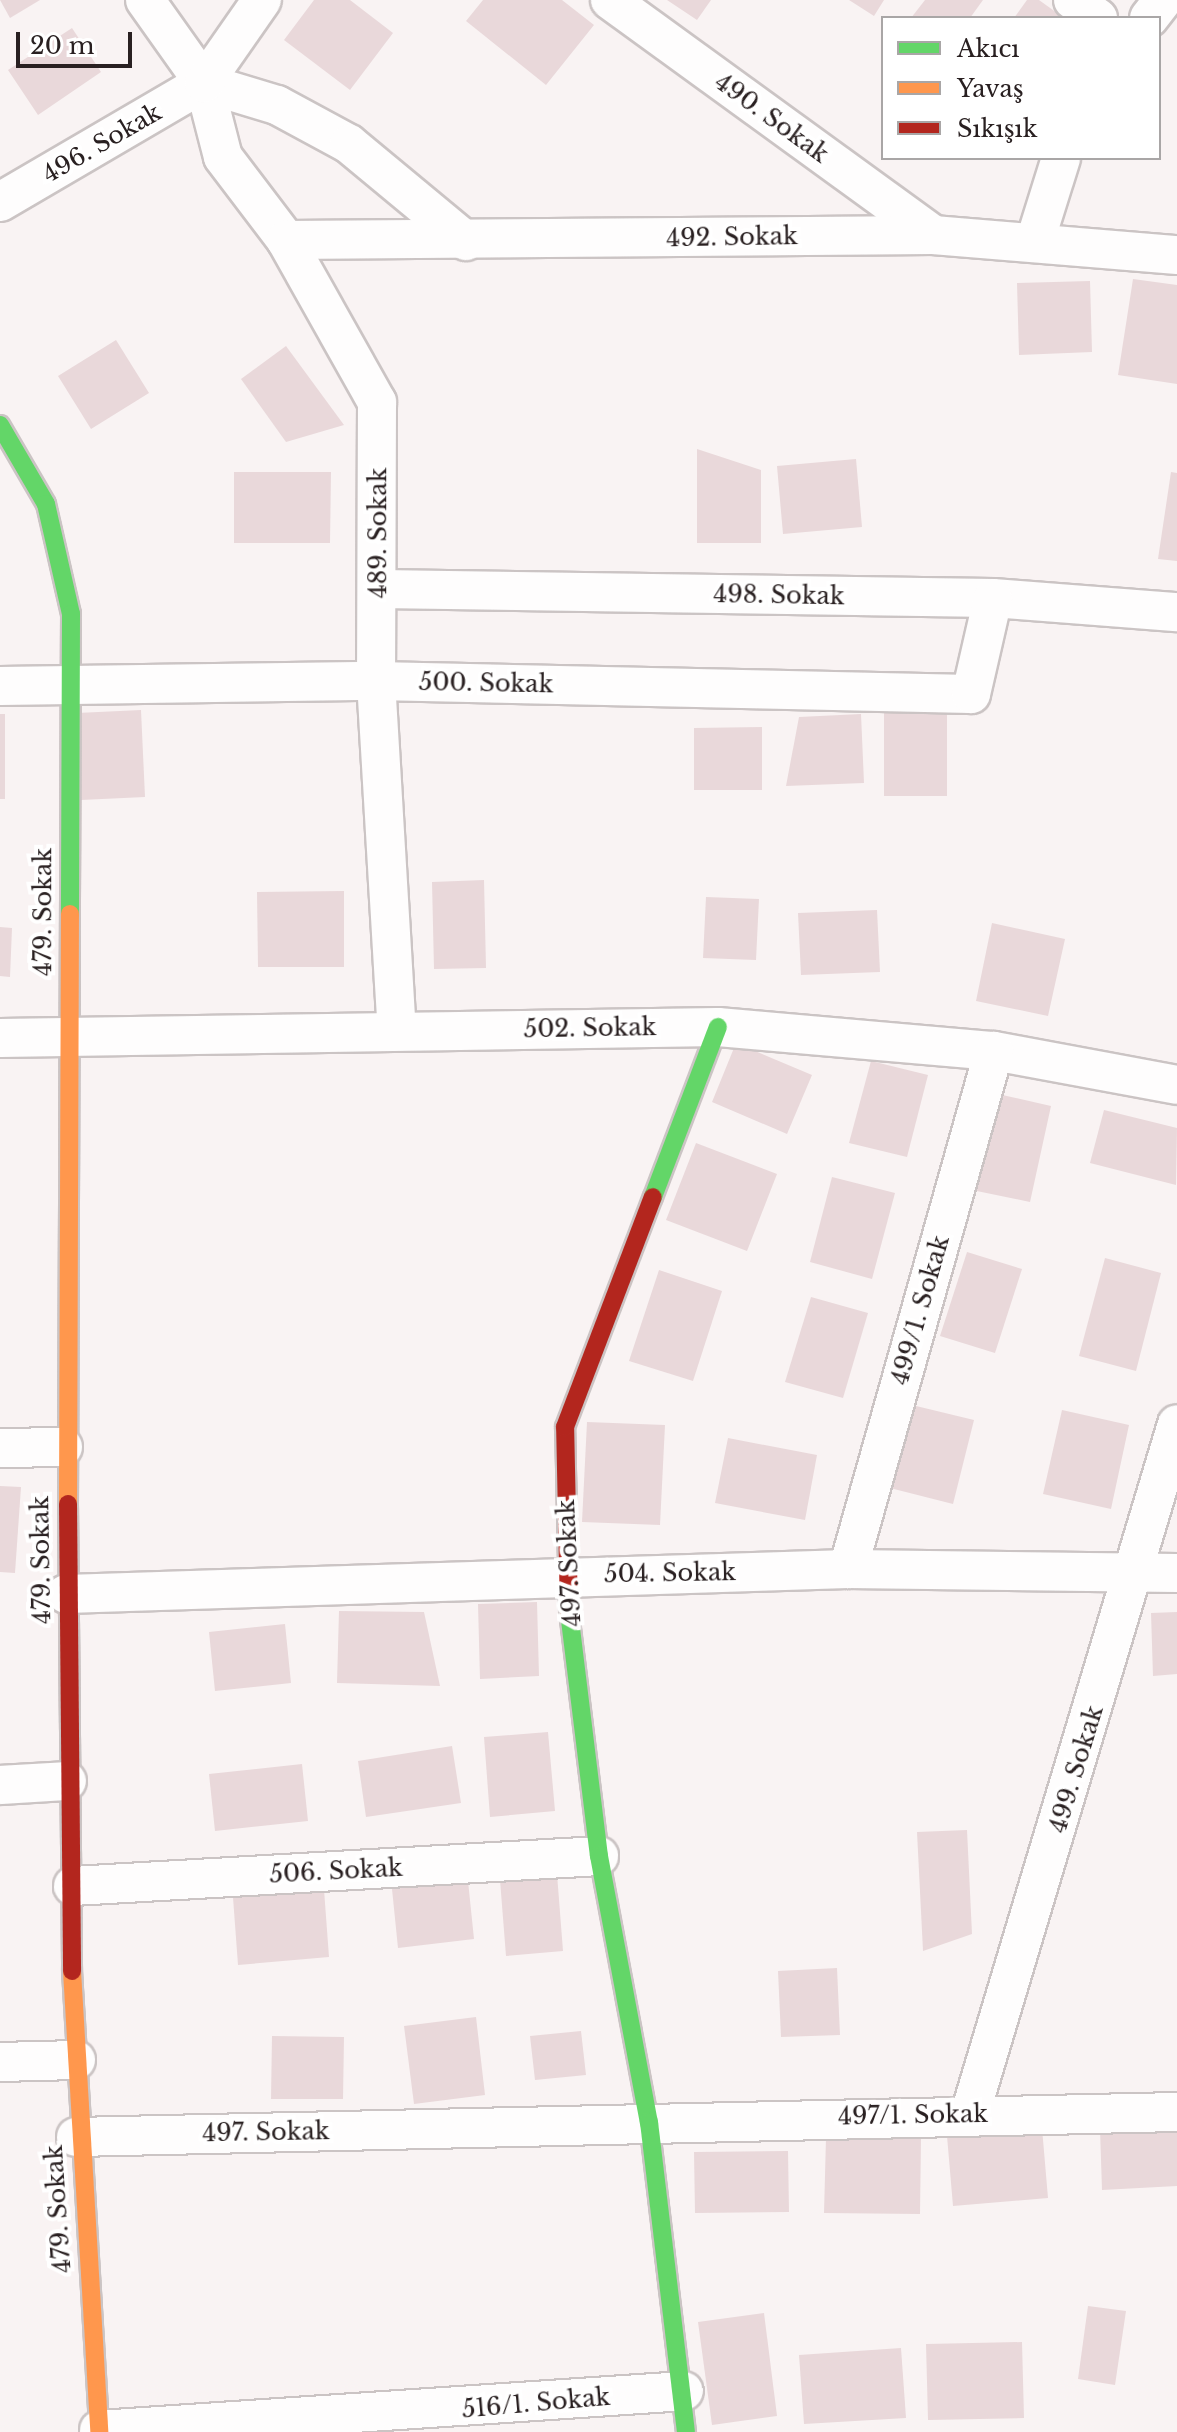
<!DOCTYPE html>
<html>
<head>
<meta charset="utf-8">
<style>
	body { margin:0 }
	#map { position:relative; width:1177px; height:2432px; overflow:hidden; background:#f9f3f3; font-family:"Libre Baskerville",serif }
	div>[style] { position:absolute }
	[style*='--x'] { left:calc(var(--x)*1px); top:calc(var(--y)*1px); width:calc(var(--w)*1px); rotate:calc(var(--a)*1deg) }
	.building>* { inset:0; background:#e9d8da }
	.roads { filter:drop-shadow(2px 0 #cbc4c4) drop-shadow(-2px 0 #cbc4c4) drop-shadow(0 2px #cbc4c4) drop-shadow(0 -2px #cbc4c4) }
	.street>* { height:38px; margin:-19px; padding:0 19px; transform-origin:19px; border-radius:19px; background:#fefdfd }
	.fast>* { height:18px; margin:-9px; padding:0 9px; transform-origin:9px; border-radius:9px; background:#63d668 }
	.slow>* { height:18px; margin:-9px; padding:0 9px; transform-origin:9px; border-radius:9px; background:#ff974d }
	.jam>* { height:18px; margin:-9px; padding:0 9px; transform-origin:9px; border-radius:9px; background:#b3261e }
	span { translate:-50% -50%; white-space:nowrap; text-align:center; line-height:1.15; -webkit-text-stroke:8px #fff; paint-order:stroke }
	.street-label { font-size:24px; color:#292021 }
	.legend { position:absolute; left:881px; top:16px; width:280px; height:144px; box-sizing:border-box; background:#fff; border:2px solid #a9a6a6; margin:0; padding:10px 14px; list-style:none; font-size:24px; color:#292021 }
	.legend li { display:flex; align-items:center; gap:16px; height:40px }
	.legend b { width:40px; border:2px solid #a9a6a6 }
	.scale { position:absolute; left:16px; top:32px; width:116px; height:36px; box-sizing:border-box; border:4px solid #292021; border-top:0; padding-left:10px; font-size:24px; line-height:28px; white-space:nowrap; color:#292021; -webkit-text-stroke:6px #fff; paint-order:stroke }
</style>
</head>
<body>
<div id="map">
	<div class="building">
		<i style="clip-path:polygon(0 0,40px 0,10px 18px)"></i>
		<i style="clip-path:polygon(314px 0,350px 0,393px 33px,350px 90px,284px 40px)"></i>
		<i style="clip-path:polygon(483px 0,562px 0,594px 25px,546px 85px,466px 21px)"></i>
		<i style="clip-path:polygon(667px 0,711px 0,697px 20px)"></i>
		<i style="clip-path:polygon(849px 0,884px 0,874px 16px)"></i>
		<i style="clip-path:polygon(925px 0,983px 0,970px 18px,911px 18px)"></i>
		<i style="clip-path:polygon(1027px 0,1039px 0,1064px 18px,1014px 18px)"></i>
		<i style="clip-path:polygon(72px 28px,101px 72px,38px 115px,8px 70px)"></i>
		<i style="clip-path:polygon(1133px 279px,1177px 285px,1177px 384px,1118px 375px)"></i>
		<i style="clip-path:polygon(1090px 281px,1092px 352px,1019px 355px,1017px 283px)"></i>
		<i style="clip-path:polygon(116px 340px,149px 393px,91px 429px,58px 376px)"></i>
		<i style="clip-path:polygon(286px 346px,344px 425px,286px 442px,241px 379px)"></i>
		<i style="clip-path:polygon(697px 449px,761px 470px,761px 543px,697px 543px)"></i>
		<i style="clip-path:polygon(856px 459px,862px 527px,783px 534px,777px 466px)"></i>
		<i style="clip-path:polygon(234px 472px,331px 472px,330px 543px,234px 543px)"></i>
		<i style="clip-path:polygon(1171px 472px,1177px 473px,1177px 561px,1158px 559px)"></i>
		<i style="clip-path:polygon(884px 706px,947px 706px,947px 796px,884px 796px)"></i>
		<i style="clip-path:polygon(141px 710px,145px 797px,81px 800px,77px 713px)"></i>
		<i style="clip-path:polygon(0 714px,5px 714px,5px 799px,0 799px)"></i>
		<i style="clip-path:polygon(861px 714px,864px 783px,786px 786px,799px 717px)"></i>
		<i style="clip-path:polygon(762px 727px,762px 790px,694px 790px,694px 728px)"></i>
		<i style="clip-path:polygon(484px 880px,486px 968px,434px 969px,432px 882px)"></i>
		<i style="clip-path:polygon(344px 891px,344px 967px,258px 967px,257px 892px)"></i>
		<i style="clip-path:polygon(706px 897px,759px 899px,756px 960px,703px 958px)"></i>
		<i style="clip-path:polygon(877px 910px,880px 972px,801px 975px,798px 913px)"></i>
		<i style="clip-path:polygon(992px 923px,1065px 939px,1048px 1016px,976px 1001px)"></i>
		<i style="clip-path:polygon(0 927px,12px 928px,10px 977px,0 976px)"></i>
		<i style="clip-path:polygon(736px 1043px,812px 1075px,787px 1134px,712px 1102px)"></i>
		<i style="clip-path:polygon(871px 1061px,928px 1075px,907px 1157px,849px 1143px)"></i>
		<i style="clip-path:polygon(989px 1092px,1051px 1106px,1030px 1202px,967px 1189px)"></i>
		<i style="clip-path:polygon(1104px 1110px,1177px 1128px,1176px 1185px,1090px 1163px)"></i>
		<i style="clip-path:polygon(696px 1143px,777px 1174px,747px 1251px,666px 1220px)"></i>
		<i style="clip-path:polygon(832px 1177px,895px 1193px,872px 1279px,810px 1262px)"></i>
		<i style="clip-path:polygon(967px 1252px,1022px 1269px,995px 1353px,940px 1336px)"></i>
		<i style="clip-path:polygon(1105px 1258px,1161px 1273px,1136px 1371px,1079px 1356px)"></i>
		<i style="clip-path:polygon(659px 1270px,722px 1291px,693px 1381px,629px 1361px)"></i>
		<i style="clip-path:polygon(811px 1297px,868px 1313px,843px 1398px,785px 1382px)"></i>
		<i style="clip-path:polygon(912px 1405px,974px 1420px,953px 1504px,890px 1488px)"></i>
		<i style="clip-path:polygon(1062px 1410px,1129px 1425px,1111px 1509px,1043px 1494px)"></i>
		<i style="clip-path:polygon(587px 1422px,665px 1425px,660px 1525px,582px 1522px)"></i>
		<i style="clip-path:polygon(728px 1438px,817px 1455px,805px 1520px,715px 1503px)"></i>
		<i style="clip-path:polygon(0 1486px,21px 1487px,15px 1573px,0 1572px)"></i>
		<i style="clip-path:polygon(537px 1602px,539px 1676px,480px 1679px,478px 1604px)"></i>
		<i style="clip-path:polygon(339px 1611px,424px 1612px,440px 1686px,337px 1683px)"></i>
		<i style="clip-path:polygon(1177px 1612px,1177px 1674px,1153px 1676px,1151px 1613px)"></i>
		<i style="clip-path:polygon(285px 1624px,291px 1683px,215px 1691px,209px 1632px)"></i>
		<i style="clip-path:polygon(548px 1732px,555px 1811px,490px 1817px,484px 1737px)"></i>
		<i style="clip-path:polygon(452px 1746px,461px 1803px,366px 1817px,358px 1761px)"></i>
		<i style="clip-path:polygon(302px 1764px,308px 1821px,215px 1831px,209px 1774px)"></i>
		<i style="clip-path:polygon(967px 1830px,972px 1934px,923px 1951px,917px 1832px)"></i>
		<i style="clip-path:polygon(557px 1874px,563px 1951px,506px 1956px,500px 1880px)"></i>
		<i style="clip-path:polygon(323px 1876px,329px 1957px,238px 1965px,232px 1884px)"></i>
		<i style="clip-path:polygon(468px 1881px,474px 1939px,398px 1948px,392px 1889px)"></i>
		<i style="clip-path:polygon(837px 1968px,840px 2035px,781px 2037px,778px 1971px)"></i>
		<i style="clip-path:polygon(476px 2017px,485px 2095px,414px 2104px,404px 2026px)"></i>
		<i style="clip-path:polygon(581px 2031px,586px 2075px,535px 2080px,530px 2036px)"></i>
		<i style="clip-path:polygon(272px 2036px,344px 2037px,343px 2099px,271px 2099px)"></i>
		<i style="clip-path:polygon(1177px 2126px,1177px 2186px,1102px 2190px,1100px 2129px)"></i>
		<i style="clip-path:polygon(1042px 2128px,1048px 2198px,953px 2206px,947px 2136px)"></i>
		<i style="clip-path:polygon(826px 2138px,921px 2138px,920px 2214px,824px 2213px)"></i>
		<i style="clip-path:polygon(788px 2151px,789px 2212px,695px 2213px,694px 2152px)"></i>
		<i style="clip-path:polygon(1088px 2306px,1126px 2311px,1115px 2385px,1078px 2379px)"></i>
		<i style="clip-path:polygon(764px 2313px,777px 2416px,712px 2425px,698px 2322px)"></i>
		<i style="clip-path:polygon(1022px 2342px,1024px 2418px,928px 2420px,926px 2344px)"></i>
		<i style="clip-path:polygon(901px 2348px,906px 2418px,804px 2424px,799px 2355px)"></i>
	</div>
	<div class="roads">
		<div class="street">
			<i style="--x:145;--y:0;--w:102;--a:54.6"></i>
			<i style="--x:204;--y:83;--w:76;--a:75.6"></i>
			<i style="--x:223;--y:157;--w:104;--a:52.8"></i>
			<i style="--x:286;--y:240;--w:186;--a:60.7"></i>
			<i style="--x:377;--y:402;--w:279;--a:90.2"></i>
			<i style="--x:376;--y:681;--w:350;--a:86.6"></i>
			<i style="--x:610;--y:0;--w:399;--a:36"></i>
			<i style="--x:1073;--y:0;--w:31;--a:36"></i>
			<i style="--x:1149;--y:18;--w:23;--a:-52"></i>
			<i style="--x:204;--y:83;--w:76;--a:16.8"></i>
			<i style="--x:277;--y:105;--w:82;--a:28.4"></i>
			<i style="--x:349;--y:144;--w:152;--a:39.7"></i>
			<i style="--x:0;--y:202;--w:236;--a:-30.3"></i>
			<i style="--x:204;--y:83;--w:101;--a:-55.1"></i>
			<i style="--x:1036;--y:238;--w:84;--a:-72.6"></i>
			<i style="--x:286;--y:240;--w:647;--a:-0.44"></i>
			<i style="--x:933;--y:235;--w:245;--a:4.7"></i>
			<i style="--x:380;--y:589;--w:613;--a:0.84"></i>
			<i style="--x:993;--y:598;--w:185;--a:4.4"></i>
			<i style="--x:0;--y:686;--w:376;--a:-0.8"></i>
			<i style="--x:376;--y:681;--w:595;--a:1.25"></i>
			<i style="--x:971;--y:694;--w:98;--a:-77.1"></i>
			<i style="--x:0;--y:1038;--w:718;--a:-0.88"></i>
			<i style="--x:718;--y:1027;--w:277;--a:5"></i>
			<i style="--x:994;--y:1051;--w:186;--a:10.5"></i>
			<i style="--x:0;--y:1448;--w:63;--a:-0.9"></i>
			<i style="--x:848;--y:1569;--w:538;--a:-74.26"></i>
			<i style="--x:66;--y:1594;--w:782;--a:-1.83"></i>
			<i style="--x:848;--y:1569;--w:329;--a:0.7"></i>
			<i style="--x:0;--y:1785;--w:67;--a:-3.4"></i>
			<i style="--x:73;--y:1886;--w:527;--a:-3.26"></i>
			<i style="--x:0;--y:2062;--w:76;--a:-1.5"></i>
			<i style="--x:970;--y:2114;--w:720;--a:-73.3"></i>
			<i style="--x:76;--y:2137;--w:1101;--a:-1.3"></i>
			<i style="--x:99;--y:2430;--w:586;--a:-3.81"></i>
		</div>
		<div class="fast">
			<i style="--x:0;--y:425;--w:91;--a:59.8"></i>
			<i style="--x:46;--y:504;--w:113;--a:77.2"></i>
			<i style="--x:71;--y:614;--w:300;--a:90.2"></i>
			<i style="--x:653;--y:1197;--w:182;--a:-69.1"></i>
			<i style="--x:569;--y:1612;--w:246;--a:83"></i>
			<i style="--x:599;--y:1856;--w:271;--a:79.4"></i>
			<i style="--x:649;--y:2122;--w:312;--a:83.2"></i>
		</div>
		<div class="slow">
			<i style="--x:68;--y:1504;--w:590;--a:-89.81"></i>
			<i style="--x:72;--y:1971;--w:462;--a:86.6"></i>
		</div>
		<div class="jam">
			<i style="--x:68;--y:1504;--w:467;--a:89.5"></i>
			<i style="--x:569;--y:1612;--w:185;--a:-91.2"></i>
			<i style="--x:565;--y:1427;--w:246;--a:-69.1"></i>
		</div>
	</div>
	<div class="street-label">
		<span style="left:772px;top:118px;rotate:36deg">490. Sokak</span>
		<span style="left:102px;top:143px;rotate:-30deg">496. Sokak</span>
		<span style="left:732px;top:237px;rotate:-1deg">492. Sokak</span>
		<span style="left:378px;top:533px;rotate:-90deg">489. Sokak</span>
		<span style="left:779px;top:595px;rotate:1deg">498. Sokak</span>
		<span style="left:486px;top:683px;rotate:1deg">500. Sokak</span>
		<span style="left:43px;top:912px;rotate:-90deg">479. Sokak</span>
		<span style="left:590px;top:1028px;rotate:-1deg">502. Sokak</span>
		<span style="left:920px;top:1310px;rotate:-74deg">499/1. Sokak</span>
		<span style="left:41px;top:1560px;rotate:-91deg">479. Sokak</span>
		<span style="left:569px;top:1563px;rotate:-93deg">497. Sokak</span>
		<span style="left:670px;top:1573px;rotate:-1deg">504. Sokak</span>
		<span style="left:1076px;top:1769px;rotate:-73deg">499. Sokak</span>
		<span style="left:336px;top:1871px;rotate:-3deg">506. Sokak</span>
		<span style="left:913px;top:2115px;rotate:-1deg">497/1. Sokak</span>
		<span style="left:266px;top:2132px;rotate:-1deg">497. Sokak</span>
		<span style="left:58px;top:2209px;rotate:-94deg">479. Sokak</span>
		<span style="left:536px;top:2403px;rotate:-5deg">516/1. Sokak</span>
	</div>
	<ul class="legend">
	<li><b style="height:10px;background:#63d668"></b>Akıcı</li>
	<li><b style="height:10px;background:#ff974d"></b>Yavaş</li>
	<li><b style="height:10px;background:#b3261e"></b>Sıkışık</li>
	</ul>
	<div class="scale">20 m</div>
</div>
</body>
</html>
